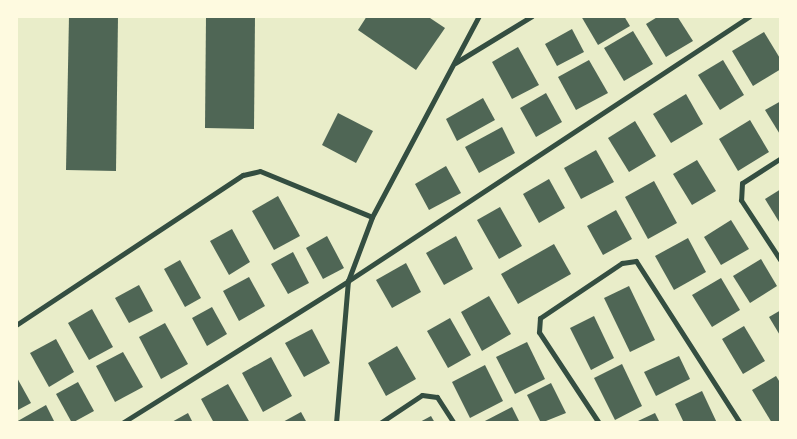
<!DOCTYPE html>
<html>
<head>
<meta charset="utf-8">
<style>
	body { margin:0 }
	#map { position:relative; width:797px; height:439px; overflow:hidden; background:#e9edc9; font-family:Figtree,sans-serif }
	div>[style] { position:absolute }
	[style*='--x'] { left:calc(var(--x)*1px); top:calc(var(--y)*1px); width:calc(var(--w)*1px); rotate:calc(var(--a)*1deg) }
	.building>* { inset:0; background:#4f6655 }
	.minor>* { height:5px; margin:-2.5px; padding:0 2.5px; transform-origin:2.5px; border-radius:2.5px; background:#344e41 }
	span { translate:-50% -50%; white-space:nowrap; text-align:center; line-height:1.15; -webkit-text-stroke:4.5px #fefae0; paint-order:stroke }
	.frame { position:absolute; inset:0; border:18px solid #fefae0; pointer-events:none }
</style>
</head>
<body>
<div id="map">
	<div class="building">
		<i style="clip-path:polygon(69px 16px,118px 16px,116px 171px,66px 170px)"></i>
		<i style="clip-path:polygon(206px 16px,255px 16px,254px 129px,205px 128px)"></i>
		<i style="clip-path:polygon(367px 16px,427px 16px,445px 28px,416px 70px,358px 30px)"></i>
		<i style="clip-path:polygon(581px 16px,624px 16px,630px 26px,598px 45px)"></i>
		<i style="clip-path:polygon(659px 16px,677px 16px,693px 41px,666px 57px,646px 24px)"></i>
		<i style="clip-path:polygon(572px 29px,584px 52px,557px 66px,545px 44px)"></i>
		<i style="clip-path:polygon(633px 31px,653px 64px,624px 81px,604px 48px)"></i>
		<i style="clip-path:polygon(764px 32px,781px 60px,781px 69px,753px 86px,732px 51px)"></i>
		<i style="clip-path:polygon(518px 47px,539px 85px,512px 99px,492px 62px)"></i>
		<i style="clip-path:polygon(589px 60px,608px 93px,576px 110px,558px 77px)"></i>
		<i style="clip-path:polygon(723px 60px,744px 95px,720px 110px,698px 75px)"></i>
		<i style="clip-path:polygon(546px 93px,562px 122px,536px 137px,520px 108px)"></i>
		<i style="clip-path:polygon(686px 94px,703px 124px,671px 143px,653px 114px)"></i>
		<i style="clip-path:polygon(483px 98px,495px 120px,457px 141px,446px 119px)"></i>
		<i style="clip-path:polygon(781px 101px,781px 136px,765px 110px)"></i>
		<i style="clip-path:polygon(338px 113px,373px 131px,356px 163px,322px 145px)"></i>
		<i style="clip-path:polygon(750px 120px,769px 152px,738px 171px,719px 139px)"></i>
		<i style="clip-path:polygon(635px 121px,656px 156px,629px 172px,608px 138px)"></i>
		<i style="clip-path:polygon(502px 127px,515px 153px,479px 173px,465px 147px)"></i>
		<i style="clip-path:polygon(596px 150px,614px 182px,581px 199px,564px 168px)"></i>
		<i style="clip-path:polygon(697px 160px,716px 191px,692px 205px,673px 174px)"></i>
		<i style="clip-path:polygon(446px 166px,461px 193px,429px 210px,415px 184px)"></i>
		<i style="clip-path:polygon(549px 179px,565px 208px,539px 223px,523px 194px)"></i>
		<i style="clip-path:polygon(654px 181px,677px 223px,648px 239px,625px 197px)"></i>
		<i style="clip-path:polygon(781px 189px,781px 225px,765px 199px)"></i>
		<i style="clip-path:polygon(278px 196px,300px 236px,274px 250px,252px 211px)"></i>
		<i style="clip-path:polygon(500px 207px,522px 246px,499px 259px,477px 220px)"></i>
		<i style="clip-path:polygon(616px 210px,632px 239px,603px 255px,587px 226px)"></i>
		<i style="clip-path:polygon(731px 220px,749px 249px,721px 265px,704px 237px)"></i>
		<i style="clip-path:polygon(232px 229px,250px 262px,229px 275px,210px 241px)"></i>
		<i style="clip-path:polygon(327px 236px,344px 268px,323px 279px,306px 248px)"></i>
		<i style="clip-path:polygon(456px 236px,473px 269px,444px 285px,426px 253px)"></i>
		<i style="clip-path:polygon(688px 238px,706px 272px,674px 290px,655px 256px)"></i>
		<i style="clip-path:polygon(554px 244px,571px 274px,518px 304px,501px 274px)"></i>
		<i style="clip-path:polygon(293px 252px,309px 283px,288px 294px,271px 264px)"></i>
		<i style="clip-path:polygon(761px 259px,777px 286px,750px 303px,733px 276px)"></i>
		<i style="clip-path:polygon(180px 260px,201px 298px,185px 307px,164px 269px)"></i>
		<i style="clip-path:polygon(406px 263px,421px 292px,392px 308px,376px 280px)"></i>
		<i style="clip-path:polygon(249px 277px,265px 306px,239px 321px,223px 291px)"></i>
		<i style="clip-path:polygon(721px 278px,740px 310px,712px 327px,692px 295px)"></i>
		<i style="clip-path:polygon(139px 285px,153px 311px,129px 323px,115px 298px)"></i>
		<i style="clip-path:polygon(629px 286px,655px 340px,630px 352px,604px 298px)"></i>
		<i style="clip-path:polygon(489px 296px,511px 334px,482px 351px,461px 312px)"></i>
		<i style="clip-path:polygon(212px 307px,227px 334px,207px 346px,192px 318px)"></i>
		<i style="clip-path:polygon(92px 309px,113px 347px,89px 360px,68px 323px)"></i>
		<i style="clip-path:polygon(781px 310px,781px 337px,769px 317px)"></i>
		<i style="clip-path:polygon(594px 316px,614px 358px,591px 370px,570px 328px)"></i>
		<i style="clip-path:polygon(450px 318px,471px 355px,448px 368px,427px 331px)"></i>
		<i style="clip-path:polygon(165px 323px,188px 364px,161px 379px,139px 337px)"></i>
		<i style="clip-path:polygon(744px 326px,765px 361px,743px 374px,722px 339px)"></i>
		<i style="clip-path:polygon(312px 329px,330px 363px,304px 377px,285px 343px)"></i>
		<i style="clip-path:polygon(56px 339px,74px 372px,49px 387px,30px 353px)"></i>
		<i style="clip-path:polygon(527px 342px,545px 379px,515px 394px,496px 357px)"></i>
		<i style="clip-path:polygon(397px 346px,416px 379px,386px 396px,368px 363px)"></i>
		<i style="clip-path:polygon(123px 352px,143px 387px,115px 402px,96px 366px)"></i>
		<i style="clip-path:polygon(679px 356px,690px 379px,656px 396px,644px 372px)"></i>
		<i style="clip-path:polygon(271px 357px,292px 396px,263px 412px,242px 373px)"></i>
		<i style="clip-path:polygon(622px 364px,642px 406px,615px 420px,594px 378px)"></i>
		<i style="clip-path:polygon(485px 365px,503px 401px,470px 418px,452px 382px)"></i>
		<i style="clip-path:polygon(16px 376px,31px 403px,16px 411px)"></i>
		<i style="clip-path:polygon(776px 376px,781px 384px,781px 421px,772px 423px,752px 390px)"></i>
		<i style="clip-path:polygon(78px 382px,94px 411px,72px 423px,56px 394px)"></i>
		<i style="clip-path:polygon(551px 383px,566px 413px,541px 423px,527px 395px)"></i>
		<i style="clip-path:polygon(228px 384px,250px 423px,214px 423px,201px 399px)"></i>
		<i style="clip-path:polygon(702px 391px,717px 423px,684px 423px,675px 404px)"></i>
		<i style="clip-path:polygon(46px 405px,55px 423px,16px 423px,16px 422px)"></i>
		<i style="clip-path:polygon(512px 407px,520px 423px,481px 423px)"></i>
		<i style="clip-path:polygon(301px 412px,307px 423px,281px 423px)"></i>
		<i style="clip-path:polygon(188px 413px,193px 423px,170px 423px)"></i>
		<i style="clip-path:polygon(655px 413px,660px 423px,639px 423px,638px 421px)"></i>
		<i style="clip-path:polygon(431px 416px,435px 423px,418px 423px)"></i>
	</div>
	<div class="minor">
		<i style="--x:455;--y:63;--w:90;--a:-31.4"></i>
		<i style="--x:781;--y:158;--w:46;--a:147.3"></i>
		<i style="--x:742;--y:183;--w:17;--a:93"></i>
		<i style="--x:741;--y:200;--w:73;--a:56.7"></i>
		<i style="--x:16;--y:325;--w:272;--a:-33.5"></i>
		<i style="--x:243;--y:175;--w:17;--a:-13"></i>
		<i style="--x:260;--y:171;--w:121;--a:22.3"></i>
		<i style="--x:122;--y:423;--w:267;--a:-32.1"></i>
		<i style="--x:348;--y:281;--w:481;--a:-33.4"></i>
		<i style="--x:336;--y:423;--w:143;--a:-85.2"></i>
		<i style="--x:348;--y:281;--w:68;--a:-69.4"></i>
		<i style="--x:372;--y:217;--w:228;--a:-62"></i>
		<i style="--x:380;--y:423;--w:50;--a:-33.7"></i>
		<i style="--x:422;--y:395;--w:15;--a:8"></i>
		<i style="--x:437;--y:397;--w:31;--a:57"></i>
		<i style="--x:599;--y:423;--w:109;--a:-123.4"></i>
		<i style="--x:539;--y:332;--w:14;--a:-86"></i>
		<i style="--x:540;--y:318;--w:99;--a:-33.9"></i>
		<i style="--x:622;--y:263;--w:14;--a:-8"></i>
		<i style="--x:636;--y:261;--w:193;--a:57.3"></i>
	</div>
	<div class="frame"></div>
</div>
</body>
</html>
